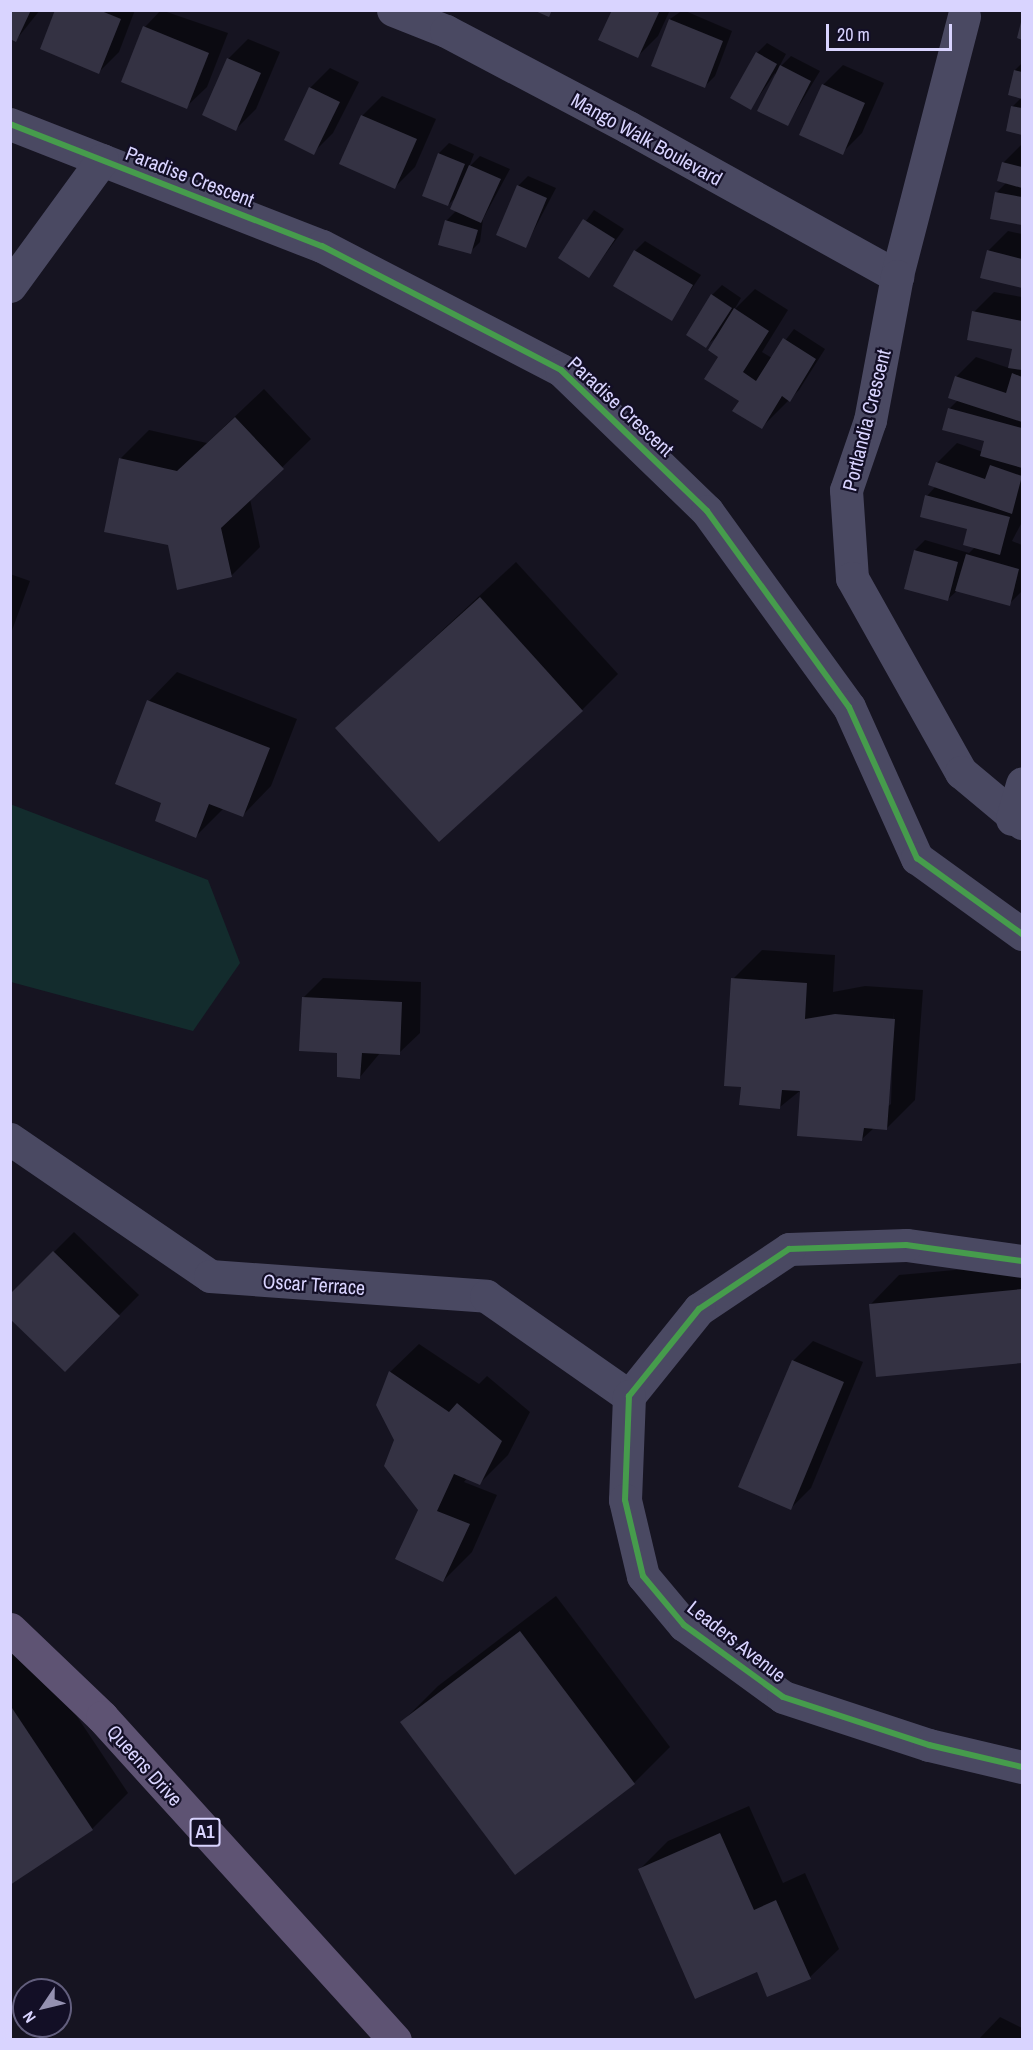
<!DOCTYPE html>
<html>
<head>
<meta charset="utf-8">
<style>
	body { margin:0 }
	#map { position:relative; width:1033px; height:2050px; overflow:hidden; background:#161421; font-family:"Archivo Narrow",sans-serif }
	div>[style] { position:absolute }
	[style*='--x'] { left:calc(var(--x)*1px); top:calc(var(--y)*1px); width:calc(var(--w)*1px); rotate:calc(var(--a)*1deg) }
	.green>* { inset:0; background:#132c2d }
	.shadow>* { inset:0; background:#0007 }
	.building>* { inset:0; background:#343243 }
	.minor>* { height:33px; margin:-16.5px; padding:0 16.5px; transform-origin:16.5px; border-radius:16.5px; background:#4a4962 }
	.major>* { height:33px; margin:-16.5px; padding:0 16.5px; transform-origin:16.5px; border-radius:16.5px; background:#5e5373 }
	.cycleway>* { height:6px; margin:-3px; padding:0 3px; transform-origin:3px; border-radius:3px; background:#469c4c }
	span { translate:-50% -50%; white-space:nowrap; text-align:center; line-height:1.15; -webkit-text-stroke:4.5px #130f26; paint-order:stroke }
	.shield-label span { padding:2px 4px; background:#130f26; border:2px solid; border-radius:4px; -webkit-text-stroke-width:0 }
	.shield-label { font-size:18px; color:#d9d4ff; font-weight:700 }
	.street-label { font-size:20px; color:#d9d4ff }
	.frame { position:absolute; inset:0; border:12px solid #d9d4ff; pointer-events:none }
	.north { position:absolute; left:12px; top:1978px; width:60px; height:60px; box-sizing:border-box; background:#130f26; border:2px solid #625e7d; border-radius:50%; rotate:235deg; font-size:16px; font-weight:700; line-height:24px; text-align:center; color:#d9d4ff }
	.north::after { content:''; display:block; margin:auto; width:21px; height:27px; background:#9591b1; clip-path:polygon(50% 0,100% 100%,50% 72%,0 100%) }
	.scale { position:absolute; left:826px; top:24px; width:126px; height:27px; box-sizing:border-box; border:3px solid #d9d4ff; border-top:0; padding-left:8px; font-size:18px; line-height:21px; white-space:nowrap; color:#d9d4ff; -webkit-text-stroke:4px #130f26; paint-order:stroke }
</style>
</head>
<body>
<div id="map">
	<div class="green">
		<i style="clip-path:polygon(10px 804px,208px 880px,240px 963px,193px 1031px,11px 982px)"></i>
	</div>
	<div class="shadow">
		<i style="clip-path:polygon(10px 10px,40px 10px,16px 40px)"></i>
		<i style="clip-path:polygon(57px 10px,135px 10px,119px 52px,99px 72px)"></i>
		<i style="clip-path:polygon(161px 10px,228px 33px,207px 87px,186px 107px,145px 27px)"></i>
		<i style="clip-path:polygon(614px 10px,670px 10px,658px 36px,638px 56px)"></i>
		<i style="clip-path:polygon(683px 10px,732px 31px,715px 76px,705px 86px,653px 65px,670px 19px)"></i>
		<i style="clip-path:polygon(248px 39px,280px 52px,256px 109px,236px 129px,228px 59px)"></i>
		<i style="clip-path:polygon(767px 43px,786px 54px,778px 69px,791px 56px,820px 71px,788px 124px,775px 73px,751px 108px,757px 53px)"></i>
		<i style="clip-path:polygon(1022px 63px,1022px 133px,1008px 130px,1012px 107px,1022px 97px,1015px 70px)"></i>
		<i style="clip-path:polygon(843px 65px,884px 83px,862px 133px,842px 153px,823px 85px)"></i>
		<i style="clip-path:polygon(330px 68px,359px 82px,333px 133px,313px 153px,310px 88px)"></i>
		<i style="clip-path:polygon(382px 96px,436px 119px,415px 167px,395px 187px,362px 116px)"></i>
		<i style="clip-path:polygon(449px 143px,474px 154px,469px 167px,480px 156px,510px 169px,483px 219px,480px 242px,470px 252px,446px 221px,456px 211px,458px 195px,448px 205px,423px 195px,439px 153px)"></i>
		<i style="clip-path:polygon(1022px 144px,1022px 223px,992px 217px,996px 193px,1007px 182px,999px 180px,1004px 162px)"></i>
		<i style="clip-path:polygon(528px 176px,556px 188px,525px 247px,518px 186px)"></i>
		<i style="clip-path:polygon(594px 210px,624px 229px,589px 276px,560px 257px)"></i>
		<i style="clip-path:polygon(1008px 231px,1022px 234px,1022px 287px,982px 277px,988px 251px)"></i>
		<i style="clip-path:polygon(645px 241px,701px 275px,671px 319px,635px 251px)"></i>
		<i style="clip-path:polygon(722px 285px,741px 298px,734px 310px,755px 289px,788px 310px,762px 352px,772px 358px,794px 329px,825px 349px,799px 390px,762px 427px,741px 400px,720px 356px,719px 335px,706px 346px,712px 295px)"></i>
		<i style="clip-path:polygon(994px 292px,1022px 297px,1022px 522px,1012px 541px,1022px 545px,1022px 591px,1009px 604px,958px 590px,948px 599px,915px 550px,925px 540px,969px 553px,975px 547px,969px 528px,927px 496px,936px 486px,937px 463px,957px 443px,983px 452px,986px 440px,949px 409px,958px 400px,956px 377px,976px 357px,1009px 368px,1013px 347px,974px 312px)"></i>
		<i style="clip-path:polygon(264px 389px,311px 439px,250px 499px,260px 547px,231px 576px,169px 544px,120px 459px,149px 430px,207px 443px)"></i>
		<i style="clip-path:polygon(516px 562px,618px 674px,582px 710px,337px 728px)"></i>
		<i style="clip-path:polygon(10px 574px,30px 581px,10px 636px)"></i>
		<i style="clip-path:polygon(177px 672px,297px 719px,271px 786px,243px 815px,224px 808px,196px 836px,163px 802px,149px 701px)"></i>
		<i style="clip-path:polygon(evenodd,762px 950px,835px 955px,833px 992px,865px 986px,923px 990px,915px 1100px,887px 1128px,874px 1128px,862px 1139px,801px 1090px,780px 1107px,742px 1086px,733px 979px,762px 950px,894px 1011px,891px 1104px,887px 1107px,894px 1011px)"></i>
		<i style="clip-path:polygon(323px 978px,421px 982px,420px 1033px,399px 1053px,380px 1053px,360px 1077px,303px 998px)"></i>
		<i style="clip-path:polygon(74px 1232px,139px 1295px,65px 1370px,10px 1296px)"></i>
		<i style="clip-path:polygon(1022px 1264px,1022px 1362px,877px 1375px,871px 1304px,899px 1275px)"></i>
		<i style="clip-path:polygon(813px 1341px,863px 1362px,811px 1488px,791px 1508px,793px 1361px)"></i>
		<i style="clip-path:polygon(419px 1344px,479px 1384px,487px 1376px,530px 1412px,508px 1455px,480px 1483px,467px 1478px,464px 1482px,497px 1495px,472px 1552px,443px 1581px,396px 1440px,390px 1372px)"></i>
		<i style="clip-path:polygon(556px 1596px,670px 1747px,634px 1783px,515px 1872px,402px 1722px,438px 1686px)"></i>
		<i style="clip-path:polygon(10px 1616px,128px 1793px,92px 1829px,10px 1883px)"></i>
		<i style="clip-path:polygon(749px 1806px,783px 1883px,805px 1873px,839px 1949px,810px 1977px,758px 1970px,640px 1869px,668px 1841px)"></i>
		<i style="clip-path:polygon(1000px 2017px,1022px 2028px,1022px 2040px,978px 2040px)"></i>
	</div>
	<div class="building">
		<i style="clip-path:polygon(10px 10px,31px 10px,16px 42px,10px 39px)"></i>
		<i style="clip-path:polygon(55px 10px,99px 10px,121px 19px,99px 74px,40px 49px)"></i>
		<i style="clip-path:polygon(533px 10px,552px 10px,549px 17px)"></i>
		<i style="clip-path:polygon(612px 10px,660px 10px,638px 58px,598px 40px)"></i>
		<i style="clip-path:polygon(1022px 18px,1022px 40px,1017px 38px)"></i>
		<i style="clip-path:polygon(669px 19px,723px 41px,705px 88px,651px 66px)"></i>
		<i style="clip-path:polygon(143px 26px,209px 53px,187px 109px,121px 82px)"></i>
		<i style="clip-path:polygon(756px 52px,777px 64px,751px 110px,730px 98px)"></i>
		<i style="clip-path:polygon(227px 58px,261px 73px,236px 131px,202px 115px)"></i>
		<i style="clip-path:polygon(780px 65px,811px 81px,788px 126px,757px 111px)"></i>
		<i style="clip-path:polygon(1014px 70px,1022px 72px,1022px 99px,1008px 95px)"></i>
		<i style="clip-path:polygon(822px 84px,865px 103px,843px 155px,799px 135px)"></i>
		<i style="clip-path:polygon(309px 87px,340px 102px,314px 155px,284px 140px)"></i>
		<i style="clip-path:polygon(1011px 106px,1022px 108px,1022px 135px,1006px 131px)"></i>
		<i style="clip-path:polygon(361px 115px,417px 139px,395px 189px,339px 164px)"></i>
		<i style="clip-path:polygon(438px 153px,465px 164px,448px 206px,422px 196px)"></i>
		<i style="clip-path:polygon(1002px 162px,1022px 167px,1022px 188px,997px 181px)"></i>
		<i style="clip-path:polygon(469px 165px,501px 179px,481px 223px,450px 209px)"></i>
		<i style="clip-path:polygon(517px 185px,547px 198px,526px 248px,496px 235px)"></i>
		<i style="clip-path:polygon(995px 192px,1022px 197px,1022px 225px,990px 219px)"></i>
		<i style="clip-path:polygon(583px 219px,615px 239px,589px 278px,558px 258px)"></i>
		<i style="clip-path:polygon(445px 220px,478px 230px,471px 254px,438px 245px)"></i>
		<i style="clip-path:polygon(634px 250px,693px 285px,672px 321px,613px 286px)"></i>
		<i style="clip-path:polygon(987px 250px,1022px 259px,1022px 288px,980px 278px)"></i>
		<i style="clip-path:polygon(711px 294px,732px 308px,706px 348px,686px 335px)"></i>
		<i style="clip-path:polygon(734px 308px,769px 331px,743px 372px,756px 381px,783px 338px,816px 359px,790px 402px,782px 396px,762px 429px,732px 411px,739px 401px,704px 379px,718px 357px,708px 350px)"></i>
		<i style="clip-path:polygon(972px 311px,1022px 321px,1022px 370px,1008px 368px,1012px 349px,967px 340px)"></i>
		<i style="clip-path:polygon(1012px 373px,1022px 377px,1022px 422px,948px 398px,955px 376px,1006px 393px)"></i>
		<i style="clip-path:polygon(948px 408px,1022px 428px,1022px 468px,980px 456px,984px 441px,942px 430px)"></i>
		<i style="clip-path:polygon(235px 417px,284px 469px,221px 528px,232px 577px,177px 590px,168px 545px,104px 532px,119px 458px,177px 471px)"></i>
		<i style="clip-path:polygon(936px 462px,985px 479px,990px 465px,1022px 476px,1012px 514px,928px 485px)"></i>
		<i style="clip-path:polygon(925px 495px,1010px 517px,1000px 555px,963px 545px,967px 529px,920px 517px)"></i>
		<i style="clip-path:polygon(914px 550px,958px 562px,948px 601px,904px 589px)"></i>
		<i style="clip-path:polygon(966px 554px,1019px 569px,1010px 606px,955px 591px)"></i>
		<i style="clip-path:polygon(480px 597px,583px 711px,439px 842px,335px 728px)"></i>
		<i style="clip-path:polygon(147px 700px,270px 748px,243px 817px,209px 804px,196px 838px,155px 821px,161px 803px,115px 784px)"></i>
		<i style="clip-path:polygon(731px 978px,807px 983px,805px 1019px,835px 1014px,895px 1019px,887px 1130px,864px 1128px,862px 1141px,797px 1136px,800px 1091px,782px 1090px,780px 1109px,739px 1105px,741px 1087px,724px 1086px)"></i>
		<i style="clip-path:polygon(302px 997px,402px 1002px,400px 1055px,362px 1053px,360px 1079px,337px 1077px,337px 1053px,299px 1051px)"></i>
		<i style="clip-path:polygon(53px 1251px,120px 1316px,65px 1372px,10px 1319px,10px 1294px)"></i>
		<i style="clip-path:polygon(1022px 1289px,1022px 1363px,876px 1377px,869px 1304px)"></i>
		<i style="clip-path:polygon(792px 1360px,844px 1382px,791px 1510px,738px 1487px)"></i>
		<i style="clip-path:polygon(389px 1371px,449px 1412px,457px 1403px,502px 1441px,480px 1485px,454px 1474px,437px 1511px,470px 1524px,443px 1582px,395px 1559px,418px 1510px,384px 1466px,394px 1440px,376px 1405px)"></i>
		<i style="clip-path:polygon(520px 1631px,635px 1784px,515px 1875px,400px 1722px)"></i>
		<i style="clip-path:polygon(10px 1705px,93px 1830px,10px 1885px)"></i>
		<i style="clip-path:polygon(720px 1833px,754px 1910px,776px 1900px,811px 1979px,767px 1997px,757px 1972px,695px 1999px,638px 1869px)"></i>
	</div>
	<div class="minor">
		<i style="--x:393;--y:10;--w:57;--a:21.6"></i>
		<i style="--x:446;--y:31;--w:206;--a:27.8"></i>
		<i style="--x:628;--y:127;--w:308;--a:29"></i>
		<i style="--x:964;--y:16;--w:268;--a:104.5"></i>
		<i style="--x:897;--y:276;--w:147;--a:100.6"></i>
		<i style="--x:870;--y:420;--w:74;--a:108.9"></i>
		<i style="--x:846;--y:490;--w:88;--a:86.1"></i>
		<i style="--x:852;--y:578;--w:223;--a:60.7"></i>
		<i style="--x:961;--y:772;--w:80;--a:39.9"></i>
		<i style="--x:10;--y:124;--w:335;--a:21.4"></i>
		<i style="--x:322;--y:246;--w:269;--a:27.4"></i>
		<i style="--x:561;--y:370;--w:203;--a:44"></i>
		<i style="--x:707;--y:511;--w:242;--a:54.1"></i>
		<i style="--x:849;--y:707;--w:166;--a:65.8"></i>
		<i style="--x:917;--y:858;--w:130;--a:35.9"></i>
		<i style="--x:10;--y:286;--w:156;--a:-53.9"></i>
		<i style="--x:1012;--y:819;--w:37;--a:-74"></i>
		<i style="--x:10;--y:1139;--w:242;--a:34.4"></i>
		<i style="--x:210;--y:1276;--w:277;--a:4.1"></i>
		<i style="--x:486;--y:1296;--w:174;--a:35"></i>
		<i style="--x:1022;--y:1261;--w:117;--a:-172.1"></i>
		<i style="--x:906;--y:1245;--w:117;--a:178"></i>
		<i style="--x:789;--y:1249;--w:108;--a:146.3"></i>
		<i style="--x:699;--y:1309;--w:112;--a:128.8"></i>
		<i style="--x:629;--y:1396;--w:104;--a:92.2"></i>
		<i style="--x:625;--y:1500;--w:78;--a:76.7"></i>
		<i style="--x:643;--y:1576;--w:64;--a:50.1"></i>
		<i style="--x:684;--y:1625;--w:122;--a:36"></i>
		<i style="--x:783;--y:1697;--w:154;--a:18.2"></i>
		<i style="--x:929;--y:1745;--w:96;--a:13.3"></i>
	</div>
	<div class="major">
		<i style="--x:10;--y:1629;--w:127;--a:43.7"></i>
		<i style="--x:102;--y:1717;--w:436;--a:47.8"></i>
	</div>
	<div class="cycleway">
		<i style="--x:10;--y:124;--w:335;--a:21.4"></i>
		<i style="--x:322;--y:246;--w:269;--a:27.4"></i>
		<i style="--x:561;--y:370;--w:203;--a:44"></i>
		<i style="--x:707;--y:511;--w:242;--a:54.1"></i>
		<i style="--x:849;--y:707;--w:166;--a:65.8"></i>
		<i style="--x:917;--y:858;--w:130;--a:35.9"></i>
		<i style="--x:1022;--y:1261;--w:117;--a:-172.1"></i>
		<i style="--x:906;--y:1245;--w:117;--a:178"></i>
		<i style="--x:789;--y:1249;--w:108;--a:146.3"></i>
		<i style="--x:699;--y:1309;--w:112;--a:128.8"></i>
		<i style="--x:629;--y:1396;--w:104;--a:92.2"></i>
		<i style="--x:625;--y:1500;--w:78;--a:76.7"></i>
		<i style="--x:643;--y:1576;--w:64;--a:50.1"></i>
		<i style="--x:684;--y:1625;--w:122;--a:36"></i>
		<i style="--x:783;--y:1697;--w:154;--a:18.2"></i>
		<i style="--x:929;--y:1745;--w:96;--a:13.3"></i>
	</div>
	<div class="shield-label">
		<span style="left:205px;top:1832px">A1</span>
	</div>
	<div class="street-label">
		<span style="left:647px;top:139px;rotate:29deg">Mango Walk Boulevard</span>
		<span style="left:190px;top:176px;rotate:21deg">Paradise Crescent</span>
		<span style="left:621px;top:406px;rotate:43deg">Paradise Crescent</span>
		<span style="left:866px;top:420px;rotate:-76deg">Portlandia Crescent</span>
		<span style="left:314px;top:1284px;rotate:4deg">Oscar Terrace</span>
		<span style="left:737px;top:1641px;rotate:38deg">Leaders Avenue</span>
		<span style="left:145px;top:1765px;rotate:48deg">Queens Drive</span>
	</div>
	<div class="frame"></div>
	<div class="north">N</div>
	<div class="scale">20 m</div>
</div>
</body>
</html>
